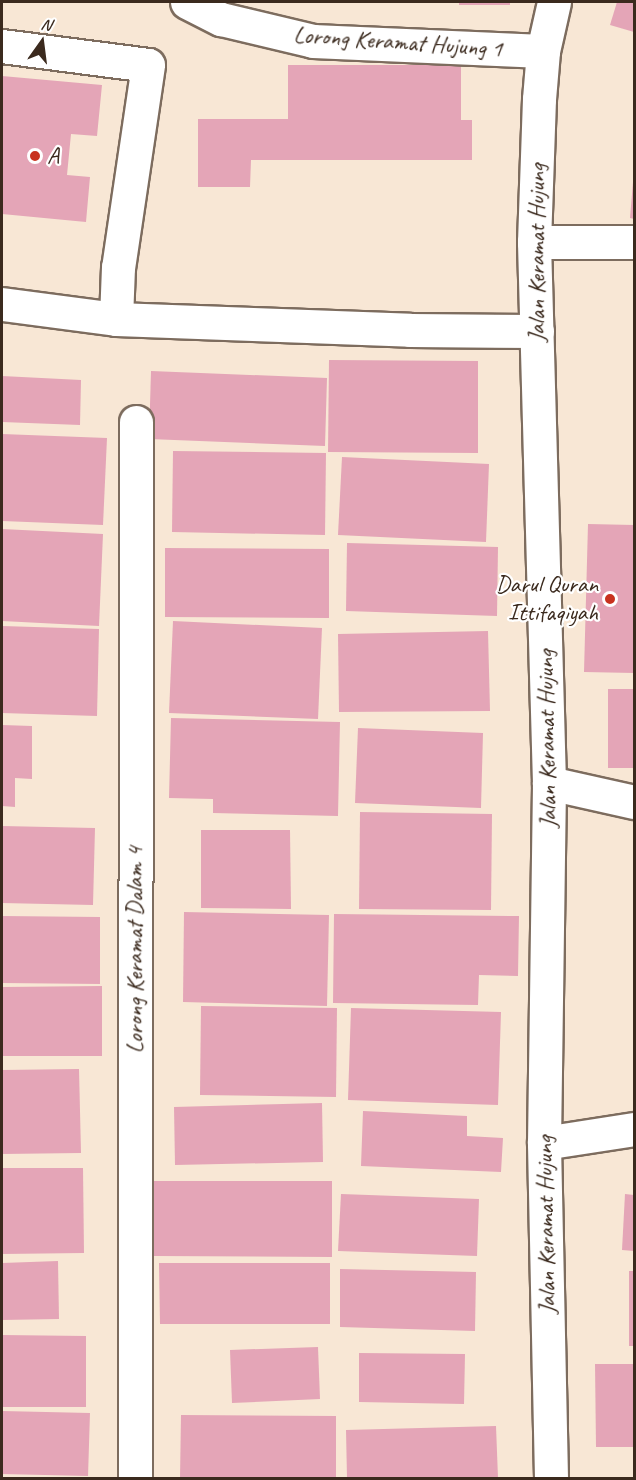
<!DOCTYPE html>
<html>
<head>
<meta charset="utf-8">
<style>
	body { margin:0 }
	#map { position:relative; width:636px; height:1480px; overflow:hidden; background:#f8e7d5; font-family:Caveat,sans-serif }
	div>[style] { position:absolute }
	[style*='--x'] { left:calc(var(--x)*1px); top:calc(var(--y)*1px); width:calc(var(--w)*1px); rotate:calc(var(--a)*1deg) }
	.building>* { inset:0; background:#e4a5b7 }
	.roads { filter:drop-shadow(2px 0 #7d6c5e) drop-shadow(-2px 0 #7d6c5e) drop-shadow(0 2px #7d6c5e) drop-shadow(0 -2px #7d6c5e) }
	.minor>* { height:33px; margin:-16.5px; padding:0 16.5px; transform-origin:16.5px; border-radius:16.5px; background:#fff }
	.dots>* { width:16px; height:16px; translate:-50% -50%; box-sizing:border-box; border:3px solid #fff; border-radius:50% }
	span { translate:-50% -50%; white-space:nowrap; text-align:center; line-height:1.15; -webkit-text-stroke:4.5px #fff; paint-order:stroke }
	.street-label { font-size:24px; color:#3b2a1e }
	.poi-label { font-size:24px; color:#3b2a1e }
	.left { translate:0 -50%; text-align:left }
	.right { translate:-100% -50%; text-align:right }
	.frame { position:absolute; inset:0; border:3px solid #3b2a1e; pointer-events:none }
	.north { position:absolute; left:12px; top:12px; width:60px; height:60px; -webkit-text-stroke:4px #fff; paint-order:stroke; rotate:14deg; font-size:16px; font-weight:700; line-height:24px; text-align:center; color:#3b2a1e }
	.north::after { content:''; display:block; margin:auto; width:21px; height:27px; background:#3b2a1e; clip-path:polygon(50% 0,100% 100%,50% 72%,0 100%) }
</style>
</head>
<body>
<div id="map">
	<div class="building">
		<i style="clip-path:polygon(459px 2px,510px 2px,510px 5px,459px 5px)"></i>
		<i style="clip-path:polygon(617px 2px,634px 2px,634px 32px,610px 25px)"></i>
		<i style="clip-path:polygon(288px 65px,461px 65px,461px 120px,472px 120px,472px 160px,251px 160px,250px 187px,198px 187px,198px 119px,288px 119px)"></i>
		<i style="clip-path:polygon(2px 76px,102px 85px,97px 136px,71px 134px,67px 175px,90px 177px,86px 222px,2px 214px)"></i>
		<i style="clip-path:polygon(633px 182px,634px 182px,634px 219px,630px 218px)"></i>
		<i style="clip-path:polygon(329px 360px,478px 361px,478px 453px,328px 452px)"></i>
		<i style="clip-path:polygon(151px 371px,327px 378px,325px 446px,149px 439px)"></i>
		<i style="clip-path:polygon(2px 376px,81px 380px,80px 425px,2px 422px)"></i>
		<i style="clip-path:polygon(2px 434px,107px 438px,103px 525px,2px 521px)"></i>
		<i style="clip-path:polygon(173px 451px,326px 453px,325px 535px,172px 532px)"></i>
		<i style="clip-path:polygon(342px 457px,489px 464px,486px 542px,338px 535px)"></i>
		<i style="clip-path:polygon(588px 524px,634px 525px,634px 673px,584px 672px)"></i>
		<i style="clip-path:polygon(2px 529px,103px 534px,99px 626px,2px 621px)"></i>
		<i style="clip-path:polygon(347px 543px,498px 547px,497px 616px,346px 611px)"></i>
		<i style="clip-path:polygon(165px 548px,329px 549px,329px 618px,165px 617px)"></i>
		<i style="clip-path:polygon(173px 621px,322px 628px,318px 719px,169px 713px)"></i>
		<i style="clip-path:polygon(2px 626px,99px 629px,97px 716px,2px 713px)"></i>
		<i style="clip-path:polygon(488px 631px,490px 711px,339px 712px,338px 634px)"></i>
		<i style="clip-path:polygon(608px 689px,634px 689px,634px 768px,608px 768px)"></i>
		<i style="clip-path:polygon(171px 718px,340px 722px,338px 816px,213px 813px,213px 799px,169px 798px)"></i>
		<i style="clip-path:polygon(2px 725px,32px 726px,32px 779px,15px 778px,15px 807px,2px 806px)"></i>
		<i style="clip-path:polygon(358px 728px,483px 733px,481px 808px,355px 803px)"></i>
		<i style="clip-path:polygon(360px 812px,492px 814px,491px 910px,359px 909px)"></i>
		<i style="clip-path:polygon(2px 826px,95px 828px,93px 905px,2px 903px)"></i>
		<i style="clip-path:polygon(201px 830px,290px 830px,291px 909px,201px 908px)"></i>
		<i style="clip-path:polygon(184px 912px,329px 915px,327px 1006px,183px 1002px)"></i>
		<i style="clip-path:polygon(334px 914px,519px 916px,518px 976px,479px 975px,478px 1005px,333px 1003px)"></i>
		<i style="clip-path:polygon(2px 916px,100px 917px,100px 984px,2px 983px)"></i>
		<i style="clip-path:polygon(102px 986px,102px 1056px,2px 1056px,2px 987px)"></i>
		<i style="clip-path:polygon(201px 1006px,337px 1008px,336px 1097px,200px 1095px)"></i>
		<i style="clip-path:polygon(351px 1008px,501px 1012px,498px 1105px,348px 1100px)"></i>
		<i style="clip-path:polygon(79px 1069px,81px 1153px,2px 1154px,2px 1070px)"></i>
		<i style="clip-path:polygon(322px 1103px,323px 1162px,175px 1165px,174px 1107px)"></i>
		<i style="clip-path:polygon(363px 1111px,467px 1116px,467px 1136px,503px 1138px,501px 1172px,361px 1166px)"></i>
		<i style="clip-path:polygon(2px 1168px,83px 1168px,84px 1253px,2px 1254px)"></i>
		<i style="clip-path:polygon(154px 1181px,332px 1181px,332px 1257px,154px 1256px)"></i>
		<i style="clip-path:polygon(341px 1194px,479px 1199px,477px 1256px,338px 1251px)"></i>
		<i style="clip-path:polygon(625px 1194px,634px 1195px,634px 1251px,622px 1250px)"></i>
		<i style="clip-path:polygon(58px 1261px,59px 1319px,2px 1320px,2px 1263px)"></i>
		<i style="clip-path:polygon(159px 1263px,330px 1263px,330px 1324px,160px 1324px)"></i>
		<i style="clip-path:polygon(340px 1269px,476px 1272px,475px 1331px,340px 1327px)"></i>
		<i style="clip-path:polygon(629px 1271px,634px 1271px,634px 1346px,629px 1346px)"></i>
		<i style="clip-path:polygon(2px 1335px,86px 1336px,86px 1407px,2px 1407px)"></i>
		<i style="clip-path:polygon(318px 1347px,320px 1399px,232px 1403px,230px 1350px)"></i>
		<i style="clip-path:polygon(359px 1353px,465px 1354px,464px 1404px,359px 1402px)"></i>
		<i style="clip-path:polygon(595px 1364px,634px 1364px,634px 1447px,596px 1447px)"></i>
		<i style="clip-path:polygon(2px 1411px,90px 1413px,88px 1476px,2px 1474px)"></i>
		<i style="clip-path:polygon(181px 1415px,336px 1416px,336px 1478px,180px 1478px)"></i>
		<i style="clip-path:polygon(496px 1426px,498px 1478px,347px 1478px,346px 1430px)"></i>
	</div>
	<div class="roads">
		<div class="minor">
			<i style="--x:187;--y:2;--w:38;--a:27"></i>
			<i style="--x:221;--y:19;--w:95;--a:13.4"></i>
			<i style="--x:313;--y:41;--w:230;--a:2.5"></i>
			<i style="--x:2;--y:46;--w:147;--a:7.4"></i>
			<i style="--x:148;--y:65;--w:204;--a:98.4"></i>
			<i style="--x:118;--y:267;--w:52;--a:92.2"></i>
			<i style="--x:116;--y:319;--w:294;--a:2.1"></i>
			<i style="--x:410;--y:330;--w:127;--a:0.5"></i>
			<i style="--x:534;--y:242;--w:100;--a:0"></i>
			<i style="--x:2;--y:304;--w:115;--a:7.5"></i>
			<i style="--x:549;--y:783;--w:87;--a:12.6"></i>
			<i style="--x:544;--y:1143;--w:91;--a:-8.8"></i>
			<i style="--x:135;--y:1478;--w:1056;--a:-89.95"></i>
			<i style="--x:551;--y:1478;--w:335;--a:-91.2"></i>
			<i style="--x:544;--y:1143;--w:360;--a:-89.2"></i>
			<i style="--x:549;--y:783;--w:541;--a:-91.59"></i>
			<i style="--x:534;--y:242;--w:143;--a:-88"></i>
			<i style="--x:539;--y:99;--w:48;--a:-85.2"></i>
			<i style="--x:543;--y:51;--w:50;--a:-77.3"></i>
		</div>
	</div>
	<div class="dots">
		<i style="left:35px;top:156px;background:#c8321e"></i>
		<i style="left:610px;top:599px;background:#c8321e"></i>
	</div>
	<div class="street-label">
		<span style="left:398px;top:42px;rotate:4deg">Lorong Keramat Hujung 1</span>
		<span style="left:537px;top:253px;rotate:-90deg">Jalan Keramat Hujung</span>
		<span style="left:547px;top:739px;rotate:-91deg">Jalan Keramat Hujung</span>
		<span style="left:135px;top:950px;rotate:-90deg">Lorong Keramat Dalam 4</span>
		<span style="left:546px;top:1225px;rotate:-91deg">Jalan Keramat Hujung</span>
	</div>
	<div class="poi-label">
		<span class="left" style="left:47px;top:156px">A</span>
		<span class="right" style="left:598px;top:599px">Darul Quran<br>Ittifaqiyah</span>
	</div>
	<div class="frame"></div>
	<div class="north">N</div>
</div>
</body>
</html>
